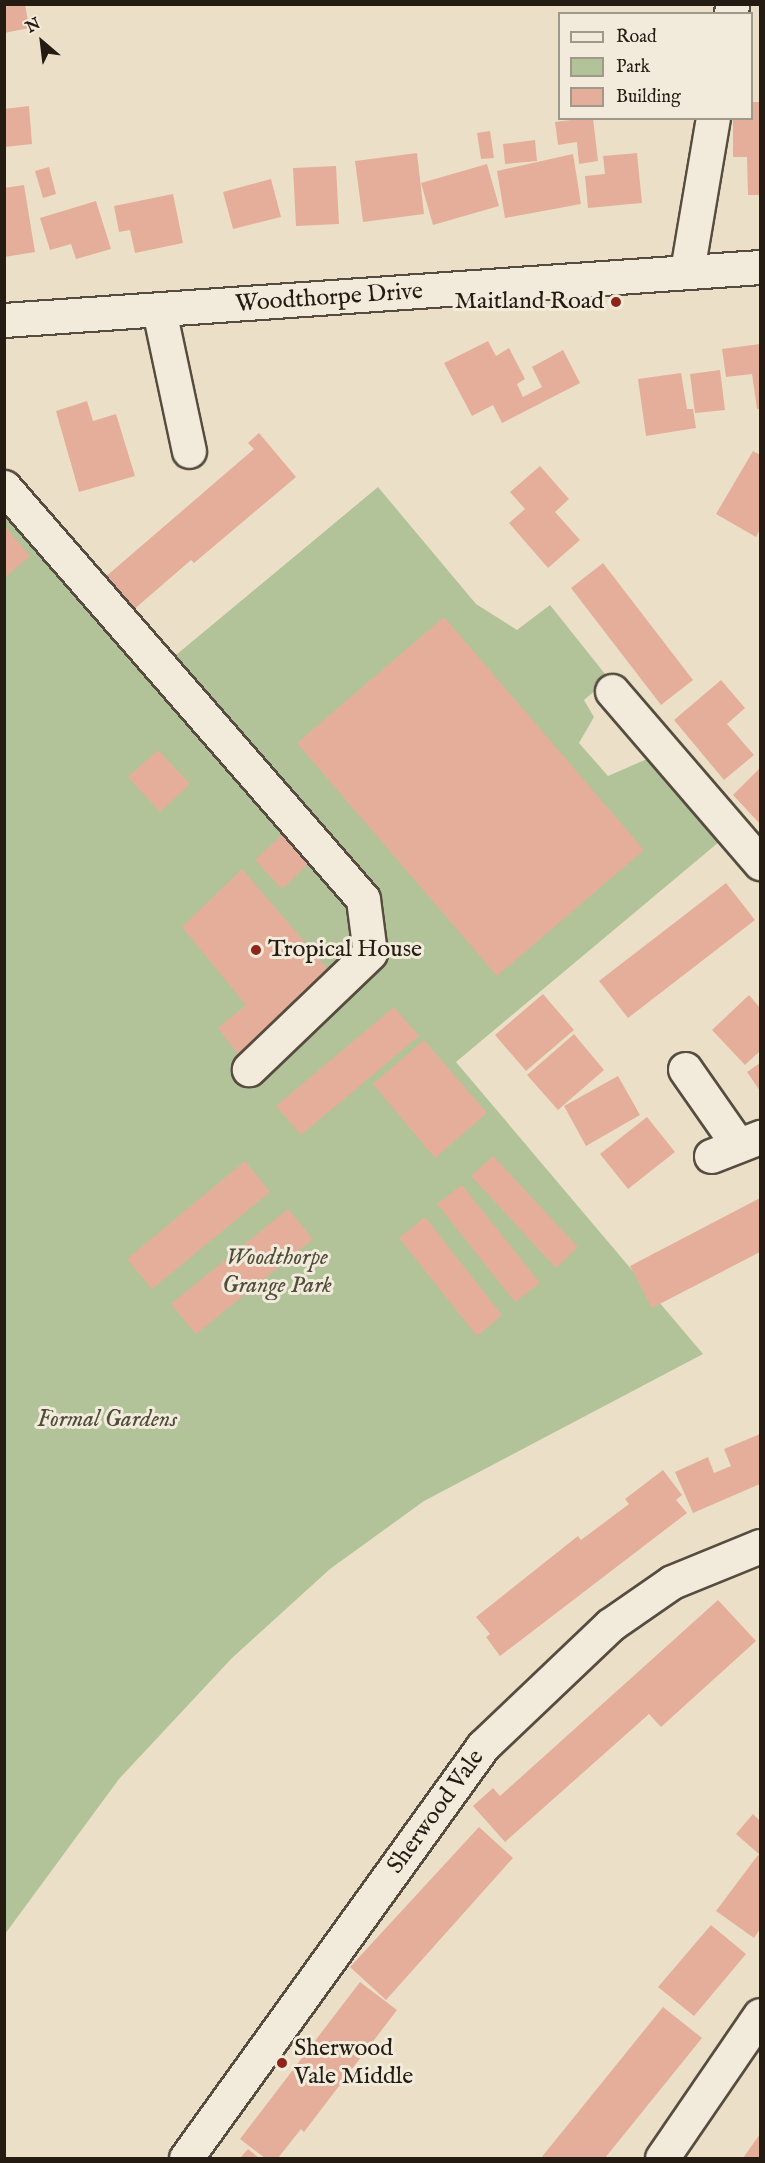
<!DOCTYPE html>
<html>
<head>
<meta charset="utf-8">
<style>
	body { margin:0 }
	#map { position:relative; width:765px; height:2163px; overflow:hidden; background:#ebe0c7; font-family:"IM FELL English",serif }
	div>[style] { position:absolute }
	[style*='--x'] { left:calc(var(--x)*1px); top:calc(var(--y)*1px); width:calc(var(--w)*1px); rotate:calc(var(--a)*1deg) }
	.green>* { inset:0; background:#b2c399 }
	.building>* { inset:0; background:#e5ae9a }
	.roads { filter:drop-shadow(2px 0 #564c3f) drop-shadow(-2px 0 #564c3f) drop-shadow(0 2px #564c3f) drop-shadow(0 -2px #564c3f) }
	.minor>* { height:33px; margin:-16.5px; padding:0 16.5px; transform-origin:16.5px; border-radius:16.5px; background:#f2ebdb }
	.dots>* { width:16px; height:16px; translate:-50% -50%; box-sizing:border-box; border:3px solid #f2ebdb; border-radius:50% }
	span { translate:-50% -50%; white-space:nowrap; text-align:center; line-height:1.15; -webkit-text-stroke:6px #f2ebdb; paint-order:stroke }
	.street-label { font-size:24px; color:#241b12 }
	.poi-label { font-size:24px; color:#241b12 }
	.right { translate:-100% -50%; text-align:right }
	.left { translate:0 -50%; text-align:left }
	.park-label { font-size:24px; color:#4f4d3a; font-style:italic }
	.frame { position:absolute; inset:0; border:6px solid #241b12; pointer-events:none }
	.legend { position:absolute; left:558px; top:12px; width:195px; height:108px; box-sizing:border-box; background:#f2ebdb; border:2px solid #a0988b; margin:0; padding:8px 10px; list-style:none; font-size:18px; color:#241b12 }
	.legend li { display:flex; align-items:center; gap:12px; height:30px }
	.legend b { width:30px; border:2px solid #a0988b }
	.north { position:absolute; left:12px; top:12px; width:60px; height:60px; -webkit-text-stroke:4px #f2ebdb; paint-order:stroke; rotate:332deg; font-size:16px; font-weight:700; line-height:24px; text-align:center; color:#241b12 }
	.north::after { content:''; display:block; margin:auto; width:21px; height:27px; background:#241b12; clip-path:polygon(50% 0,100% 100%,50% 72%,0 100%) }
</style>
</head>
<body>
<div id="map">
	<div class="green">
		<i style="clip-path:polygon(5px 470px,170px 660px,378px 487px,476px 604px,517px 630px,550px 605px,609px 679px,584px 700px,594px 717px,579px 743px,608px 776px,647px 759px,719px 842px,456px 1062px,703px 1354px,424px 1501px,330px 1569px,232px 1658px,119px 1779px,5px 1934px)"></i>
	</div>
	<div class="building">
		<i style="clip-path:polygon(4px 4px,25px 4px,29px 28px,4px 33px)"></i>
		<i style="clip-path:polygon(752px 102px,760px 102px,760px 195px,748px 195px,747px 157px,733px 157px,733px 118px,752px 118px)"></i>
		<i style="clip-path:polygon(29px 106px,32px 144px,5px 147px,4px 109px)"></i>
		<i style="clip-path:polygon(587px 118px,593px 118px,598px 161px,579px 164px,577px 142px,558px 145px,555px 122px)"></i>
		<i style="clip-path:polygon(490px 131px,494px 158px,481px 159px,477px 133px)"></i>
		<i style="clip-path:polygon(535px 140px,537px 161px,505px 164px,503px 144px)"></i>
		<i style="clip-path:polygon(417px 153px,424px 214px,363px 222px,355px 161px)"></i>
		<i style="clip-path:polygon(637px 153px,642px 203px,588px 208px,585px 176px,605px 174px,603px 156px)"></i>
		<i style="clip-path:polygon(573px 154px,581px 204px,505px 218px,497px 171px)"></i>
		<i style="clip-path:polygon(487px 164px,499px 206px,433px 225px,421px 183px)"></i>
		<i style="clip-path:polygon(336px 166px,339px 224px,296px 226px,293px 168px)"></i>
		<i style="clip-path:polygon(49px 167px,56px 194px,43px 198px,35px 171px)"></i>
		<i style="clip-path:polygon(271px 179px,281px 217px,233px 229px,223px 192px)"></i>
		<i style="clip-path:polygon(24px 185px,35px 252px,4px 257px,4px 188px)"></i>
		<i style="clip-path:polygon(173px 194px,183px 243px,135px 253px,130px 230px,119px 232px,114px 206px)"></i>
		<i style="clip-path:polygon(96px 201px,111px 249px,76px 259px,71px 244px,50px 250px,40px 218px)"></i>
		<i style="clip-path:polygon(488px 341px,496px 356px,509px 348px,525px 379px,517px 384px,523px 397px,542px 387px,532px 367px,563px 350px,580px 383px,502px 423px,493px 405px,472px 416px,444px 363px)"></i>
		<i style="clip-path:polygon(760px 344px,760px 409px,757px 409px,752px 374px,726px 377px,722px 349px)"></i>
		<i style="clip-path:polygon(720px 370px,725px 410px,695px 413px,690px 374px)"></i>
		<i style="clip-path:polygon(681px 373px,687px 409px,693px 409px,696px 428px,646px 436px,638px 379px)"></i>
		<i style="clip-path:polygon(87px 401px,93px 421px,116px 414px,135px 476px,79px 492px,56px 411px)"></i>
		<i style="clip-path:polygon(259px 433px,296px 477px,194px 563px,191px 560px,131px 612px,103px 579px,254px 449px,248px 443px)"></i>
		<i style="clip-path:polygon(753px 451px,760px 455px,760px 529px,756px 537px,716px 514px)"></i>
		<i style="clip-path:polygon(540px 466px,569px 499px,555px 512px,580px 540px,548px 568px,509px 523px,525px 509px,510px 492px)"></i>
		<i style="clip-path:polygon(4px 525px,30px 556px,4px 578px)"></i>
		<i style="clip-path:polygon(603px 563px,693px 680px,661px 705px,571px 588px)"></i>
		<i style="clip-path:polygon(444px 617px,644px 850px,497px 976px,297px 743px)"></i>
		<i style="clip-path:polygon(721px 680px,745px 708px,727px 724px,754px 755px,724px 780px,674px 720px)"></i>
		<i style="clip-path:polygon(158px 750px,190px 784px,160px 812px,128px 777px)"></i>
		<i style="clip-path:polygon(760px 768px,760px 824px,733px 795px)"></i>
		<i style="clip-path:polygon(284px 833px,311px 861px,282px 889px,255px 860px)"></i>
		<i style="clip-path:polygon(242px 869px,331px 973px,241px 1058px,218px 1028px,246px 1005px,182px 927px)"></i>
		<i style="clip-path:polygon(726px 883px,755px 920px,628px 1018px,599px 981px)"></i>
		<i style="clip-path:polygon(543px 994px,574px 1030px,526px 1071px,495px 1035px)"></i>
		<i style="clip-path:polygon(749px 995px,760px 1008px,760px 1051px,745px 1065px,712px 1030px)"></i>
		<i style="clip-path:polygon(394px 1007px,419px 1036px,301px 1135px,276px 1106px)"></i>
		<i style="clip-path:polygon(574px 1034px,604px 1070px,558px 1110px,527px 1075px)"></i>
		<i style="clip-path:polygon(424px 1040px,487px 1113px,435px 1158px,373px 1084px)"></i>
		<i style="clip-path:polygon(760px 1063px,760px 1091px,747px 1072px)"></i>
		<i style="clip-path:polygon(618px 1076px,640px 1115px,586px 1146px,564px 1106px)"></i>
		<i style="clip-path:polygon(647px 1117px,675px 1152px,628px 1189px,600px 1154px)"></i>
		<i style="clip-path:polygon(493px 1156px,578px 1247px,556px 1268px,471px 1176px)"></i>
		<i style="clip-path:polygon(245px 1161px,270px 1192px,152px 1289px,127px 1259px)"></i>
		<i style="clip-path:polygon(462px 1185px,540px 1283px,515px 1302px,437px 1204px)"></i>
		<i style="clip-path:polygon(760px 1198px,760px 1252px,652px 1308px,630px 1266px)"></i>
		<i style="clip-path:polygon(288px 1209px,313px 1239px,196px 1334px,171px 1304px)"></i>
		<i style="clip-path:polygon(425px 1217px,502px 1315px,477px 1336px,399px 1238px)"></i>
		<i style="clip-path:polygon(760px 1434px,760px 1484px,693px 1513px,675px 1472px,708px 1457px,714px 1473px,731px 1466px,724px 1449px)"></i>
		<i style="clip-path:polygon(663px 1470px,682px 1495px,676px 1500px,687px 1513px,500px 1656px,486px 1637px,490px 1634px,476px 1617px,578px 1536px,581px 1540px,629px 1504px,625px 1499px)"></i>
		<i style="clip-path:polygon(718px 1600px,756px 1641px,661px 1727px,649px 1714px,505px 1842px,473px 1806px,493px 1788px,500px 1796px)"></i>
		<i style="clip-path:polygon(753px 1814px,760px 1821px,760px 1855px,736px 1834px)"></i>
		<i style="clip-path:polygon(479px 1827px,513px 1858px,386px 2000px,350px 1967px)"></i>
		<i style="clip-path:polygon(758px 1855px,760px 1857px,760px 1929px,754px 1938px,716px 1911px)"></i>
		<i style="clip-path:polygon(711px 1925px,746px 1954px,694px 2016px,658px 1987px)"></i>
		<i style="clip-path:polygon(360px 1982px,397px 2010px,304px 2132px,301px 2129px,278px 2158px,265px 2158px,240px 2139px)"></i>
		<i style="clip-path:polygon(663px 2007px,702px 2038px,605px 2158px,541px 2158px)"></i>
		<i style="clip-path:polygon(760px 2134px,760px 2158px,743px 2158px)"></i>
		<i style="clip-path:polygon(248px 2149px,259px 2158px,240px 2158px)"></i>
	</div>
	<div class="roads">
		<div class="minor">
			<i style="--x:731;--y:14;--w:10;--a:-84"></i>
			<i style="--x:687;--y:271;--w:155;--a:-80.4"></i>
			<i style="--x:159;--y:310;--w:144;--a:78"></i>
			<i style="--x:4;--y:320;--w:758;--a:-4.01"></i>
			<i style="--x:4;--y:487;--w:546;--a:48.93"></i>
			<i style="--x:363;--y:899;--w:54;--a:82.6"></i>
			<i style="--x:370;--y:953;--w:168;--a:136.2"></i>
			<i style="--x:612;--y:691;--w:227;--a:49.3"></i>
			<i style="--x:685;--y:1069;--w:93;--a:55.1"></i>
			<i style="--x:711;--y:1156;--w:53;--a:-21.2"></i>
			<i style="--x:186;--y:2158;--w:508;--a:-54.21"></i>
			<i style="--x:483;--y:1746;--w:175;--a:-43.6"></i>
			<i style="--x:610;--y:1625;--w:75;--a:-34.7"></i>
			<i style="--x:672;--y:1582;--w:95;--a:-22.2"></i>
			<i style="--x:662;--y:2158;--w:173;--a:-55.6"></i>
		</div>
	</div>
	<div class="dots">
		<i style="left:616px;top:302px;background:#8f2418"></i>
		<i style="left:256px;top:950px;background:#8f2418"></i>
		<i style="left:282px;top:2063px;background:#8f2418"></i>
	</div>
	<div class="street-label">
		<span style="left:329px;top:298px;rotate:-4deg">Woodthorpe Drive</span>
		<span style="left:436px;top:1812px;rotate:-54deg">Sherwood Vale</span>
	</div>
	<div class="poi-label">
		<span class="right" style="left:604px;top:302px">Maitland Road</span>
		<span class="left" style="left:268px;top:950px">Tropical House</span>
		<span class="left" style="left:294px;top:2063px">Sherwood<br>Vale Middle</span>
	</div>
	<div class="park-label">
		<span style="left:277px;top:1272px">Woodthorpe<br>Grange Park</span>
		<span style="left:107px;top:1420px">Formal Gardens</span>
	</div>
	<div class="frame"></div>
	<ul class="legend">
	<li><b style="height:8px;background:#f2ebdb"></b>Road</li>
	<li><b style="height:16px;background:#b2c399"></b>Park</li>
	<li><b style="height:16px;background:#e5ae9a"></b>Building</li>
	</ul>
	<div class="north">N</div>
</div>
</body>
</html>
